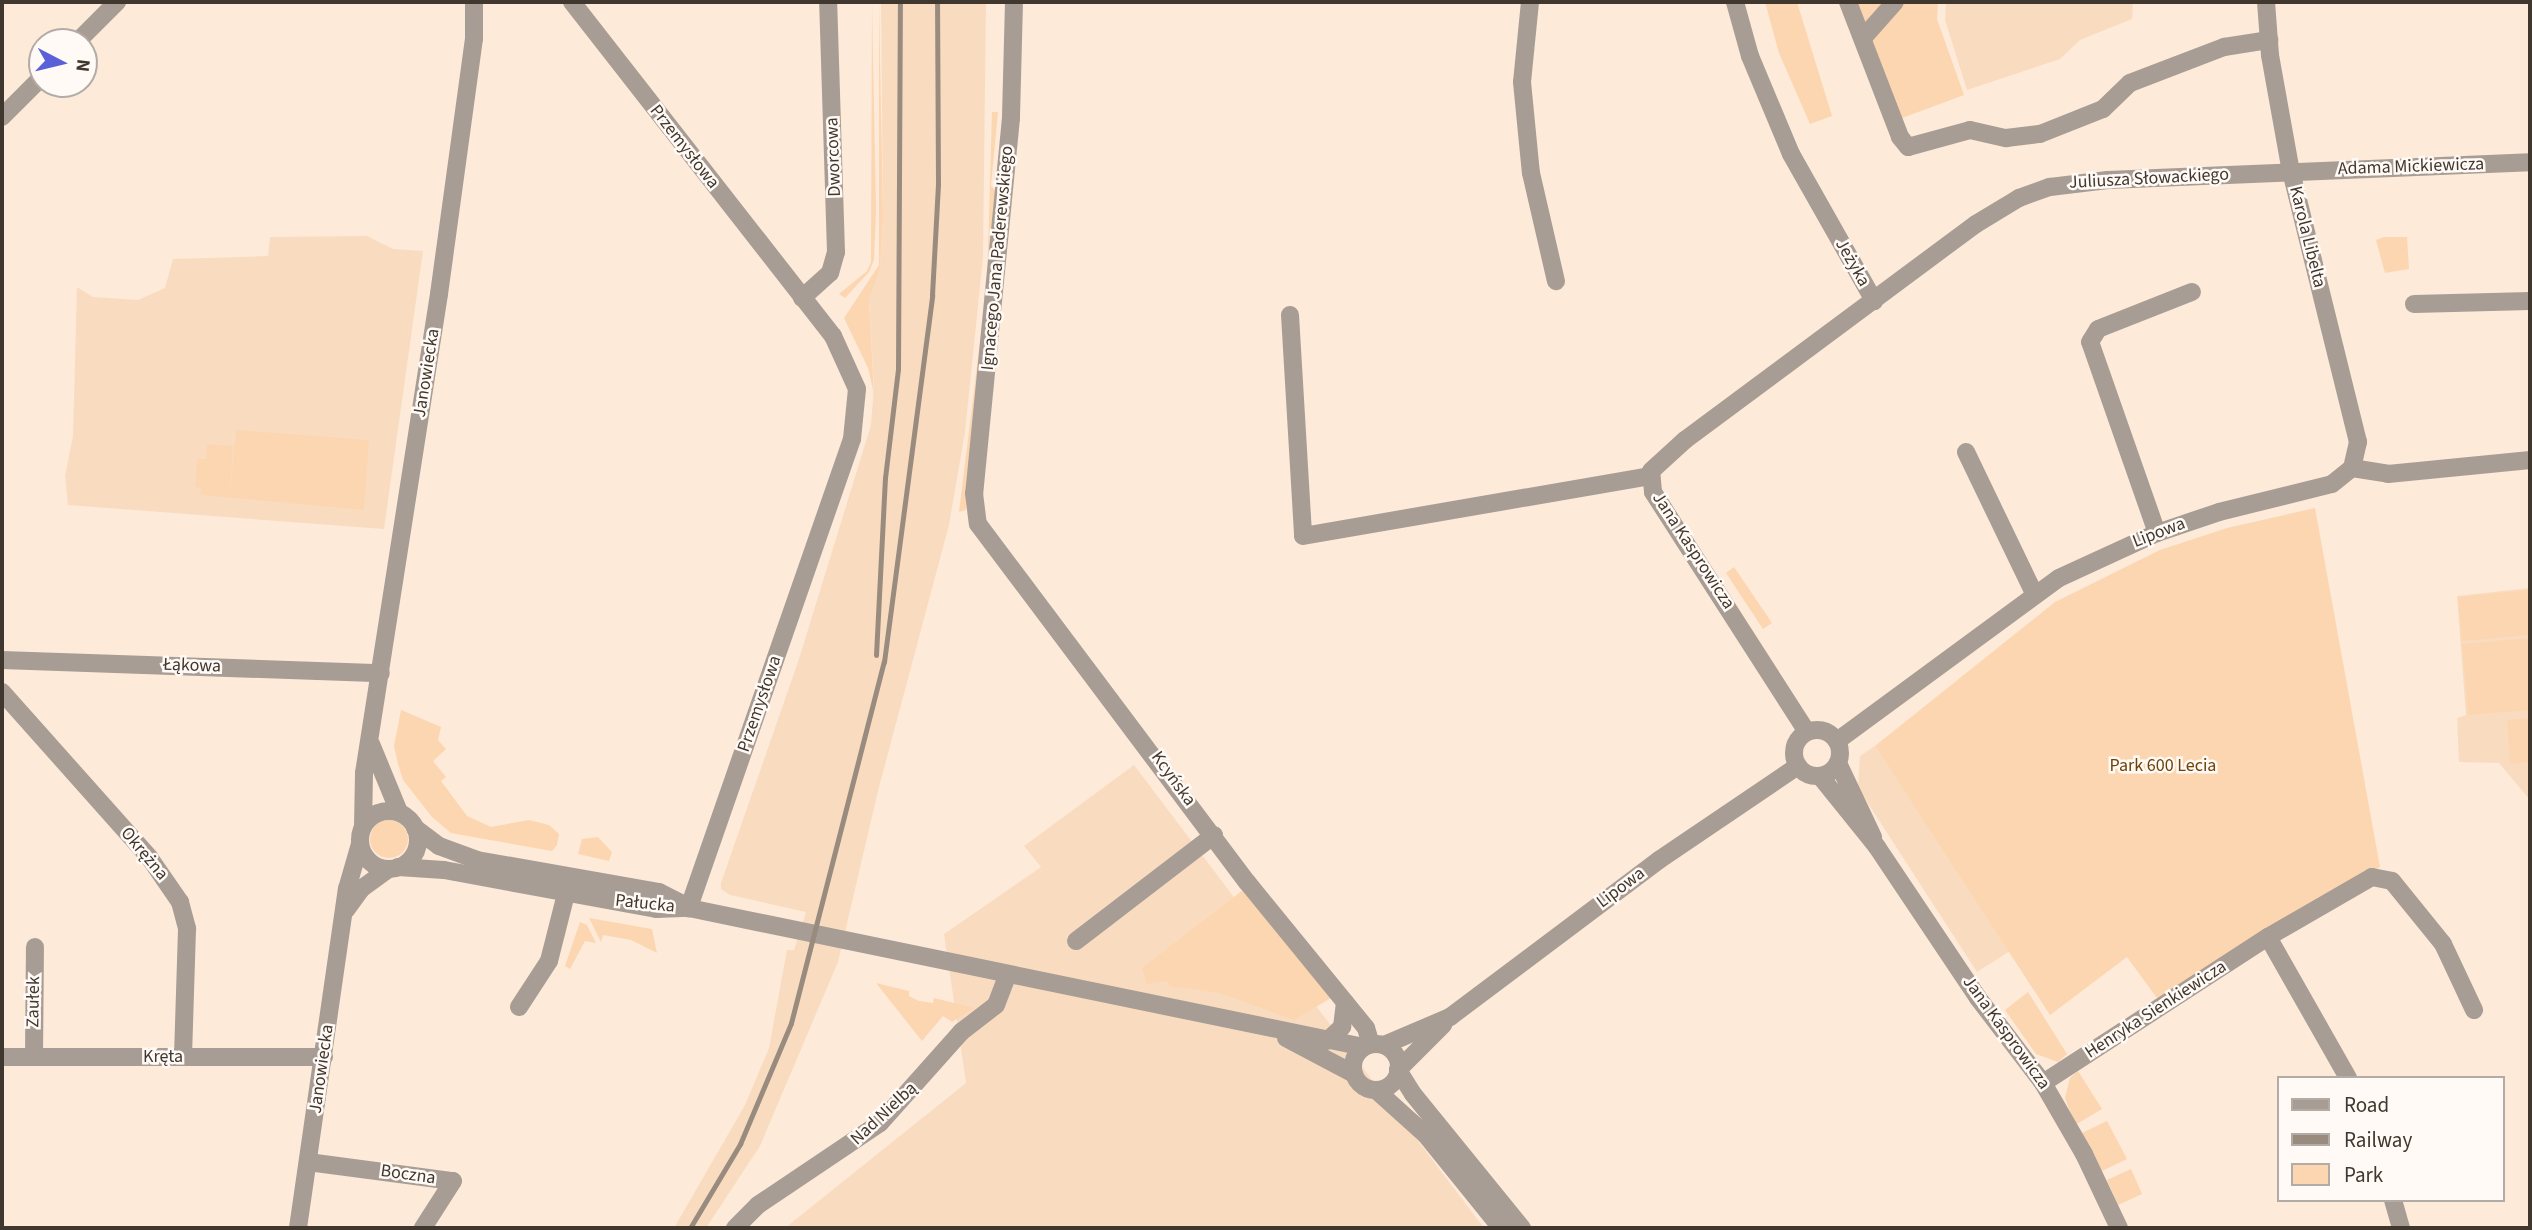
<!DOCTYPE html>
<html>
<head>
<meta charset="utf-8">
<style>
	body { margin:0 }
	#map { position:relative; width:2532px; height:1230px; overflow:hidden; background:#fdead9; font-family:"Source Sans 3",sans-serif }
	div>[style] { position:absolute }
	[style*='--x'] { left:calc(var(--x)*1px); top:calc(var(--y)*1px); width:calc(var(--w)*1px); rotate:calc(var(--a)*1deg) }
	.built>* { inset:0; background:#f9dcc0 }
	.green>* { inset:0; background:#fcd6b0 }
	.round { border-radius:50% }
	.minor>* { height:18px; margin:-9px; padding:0 9px; transform-origin:9px; border-radius:9px; background:#a79d94 }
	.tertiary>* { height:18px; margin:-9px; padding:0 9px; transform-origin:9px; border-radius:9px; background:#a79d94 }
	.tertiary>.ring { margin:-9px; padding:0; box-sizing:content-box; background:none; border:18px solid #a79d94; border-radius:50% }
	.rail>* { height:5px; margin:-2.5px; padding:0 2.5px; transform-origin:2.5px; border-radius:2.5px; background:#998c7f }
	span { translate:-50% -50%; white-space:nowrap; text-align:center; line-height:1.15; -webkit-text-stroke:5px #fffaf6; paint-order:stroke }
	.street-label { font-size:18px; color:#40372e }
	.park-label { font-size:18px; color:#6e4206 }
	.frame { position:absolute; inset:0; border:4px solid #40372e; pointer-events:none }
	.legend { position:absolute; left:2277px; top:1076px; width:228px; height:126px; box-sizing:border-box; background:#fffaf6; border:2px solid #b3aca6; margin:0; padding:9px 12px; list-style:none; font-size:21px; color:#40372e }
	.legend li { display:flex; align-items:center; gap:14px; height:35px }
	.legend b { width:35px; border:2px solid #b3aca6 }
	.north { position:absolute; left:28px; top:28px; width:70px; height:70px; box-sizing:border-box; background:#fffaf6; border:2px solid #b3aca6; border-radius:50%; rotate:97deg; font-size:19px; font-weight:700; line-height:28px; text-align:center; color:#40372e }
	.north::after { content:''; display:block; margin:auto; width:24px; height:32px; background:#5a61d8; clip-path:polygon(50% 0,100% 100%,50% 72%,0 100%) }
</style>
</head>
<body>
<div id="map">
	<div class="built">
		<i style="clip-path:polygon(881px 2px,986px 2px,983px 257px,965px 432px,949px 525px,878px 791px,838px 962px,760px 1146px,706px 1228px,674px 1228px,745px 1105px,769px 1048px,787px 950px,794px 950px,806px 912px,730px 895px,721px 889px,721px 883px,799px 659px,871px 425px,874px 386px,869px 301px,880px 269px,883px 216px)"></i>
		<i style="clip-path:polygon(1946px 2px,2133px 2px,2132px 19px,2080px 40px,2060px 59px,1967px 90px,1945px 20px)"></i>
		<i style="clip-path:polygon(367px 236px,393px 249px,423px 251px,384px 529px,68px 505px,65px 476px,73px 436px,77px 287px,93px 297px,138px 300px,165px 288px,173px 259px,268px 256px,270px 237px)"></i>
		<i style="clip-path:polygon(2530px 588px,2530px 800px,2499px 763px,2459px 762px,2457px 718px,2466px 715px,2457px 596px)"></i>
		<i style="clip-path:polygon(1875px 746px,2010px 951px,1977px 972px,1858px 788px,1860px 756px)"></i>
		<i style="clip-path:polygon(1134px 765px,1484px 1228px,785px 1228px,966px 1083px,944px 934px,1041px 867px,1024px 846px)"></i>
	</div>
	<div class="green">
		<i style="clip-path:polygon(872px 2px,876px 211px,874px 260px,869px 272px,845px 298px,839px 294px,867px 271px,871px 262px)"></i>
		<i style="clip-path:polygon(879px 2px,883px 216px,880px 269px,869px 301px,874px 394px,868px 368px,844px 318px,879px 265px)"></i>
		<i style="clip-path:polygon(1765px 2px,1797px 2px,1832px 116px,1810px 124px,1779px 53px)"></i>
		<i style="clip-path:polygon(1858px 2px,1938px 2px,1937px 19px,1964px 95px,1894px 121px,1849px 5px)"></i>
		<i style="clip-path:polygon(992px 112px,998px 112px,991px 186px,997px 192px,966px 510px,959px 512px,987px 285px)"></i>
		<i style="clip-path:polygon(2384px 237px,2407px 237px,2409px 269px,2385px 273px,2376px 240px)"></i>
		<i style="clip-path:polygon(236px 430px,369px 440px,364px 510px,200px 495px,201px 488px,195px 487px,197px 459px,206px 459px,207px 444px,233px 446px,230px 494px)"></i>
		<i style="clip-path:polygon(2315px 508px,2380px 867px,2157px 998px,2127px 957px,2050px 1015px,1875px 746px,2055px 602px,2160px 550px,2227px 528px)"></i>
		<i style="clip-path:polygon(1734px 567px,1772px 623px,1763px 629px,1726px 573px)"></i>
		<i style="clip-path:polygon(2530px 590px,2530px 635px,2462px 641px,2458px 597px)"></i>
		<i style="clip-path:polygon(2530px 638px,2530px 710px,2468px 715px,2462px 644px)"></i>
		<i style="clip-path:polygon(401px 710px,441px 727px,438px 740px,446px 749px,433px 761px,446px 777px,441px 781px,467px 816px,491px 827px,529px 820px,549px 825px,559px 834px,557px 845px,552px 851px,451px 833px,432px 817px,403px 780px,398px 764px,394px 746px)"></i>
		<i style="clip-path:polygon(2530px 718px,2530px 762px,2510px 764px,2507px 720px)"></i>
		<i class="round" style="left:370px;top:820px;width:38px;height:38px"></i>
		<i style="clip-path:polygon(598px 837px,612px 852px,609px 861px,578px 854px,582px 839px)"></i>
		<i style="clip-path:polygon(1247px 887px,1331px 998px,1294px 1020px,1220px 993px,1169px 986px,1168px 981px,1147px 984px,1142px 968px)"></i>
		<i style="clip-path:polygon(589px 918px,652px 929px,657px 953px,631px 940px,603px 935px,601px 942px)"></i>
		<i style="clip-path:polygon(580px 922px,587px 925px,596px 943px,585px 941px,570px 969px,565px 966px)"></i>
		<i style="clip-path:polygon(876px 983px,909px 991px,909px 996px,919px 1001px,933px 1003px,934px 998px,974px 1008px,952px 1022px,943px 1016px,922px 1041px)"></i>
		<i style="clip-path:polygon(2028px 992px,2067px 1054px,2058px 1062px,2036px 1054px,2005px 1010px)"></i>
		<i style="clip-path:polygon(2078px 1071px,2102px 1109px,2075px 1125px,2065px 1098px,2070px 1078px)"></i>
		<i style="clip-path:polygon(2107px 1121px,2127px 1159px,2102px 1171px,2080px 1134px)"></i>
		<i style="clip-path:polygon(2131px 1169px,2142px 1194px,2118px 1205px,2107px 1180px)"></i>
	</div>
	<div class="minor">
		<i style="--x:572;--y:2;--w:424;--a:52"></i>
		<i style="--x:833;--y:336;--w:58;--a:65.6"></i>
		<i style="--x:857;--y:389;--w:50;--a:95.7"></i>
		<i style="--x:852;--y:439;--w:497;--a:109.2"></i>
		<i style="--x:1014;--y:2;--w:116;--a:91.5"></i>
		<i style="--x:1011;--y:118;--w:377;--a:95.6"></i>
		<i style="--x:974;--y:493;--w:31;--a:83"></i>
		<i style="--x:978;--y:524;--w:448;--a:53.1"></i>
		<i style="--x:1247;--y:882;--w:188;--a:50.8"></i>
		<i style="--x:1366;--y:1028;--w:17;--a:73"></i>
		<i style="--x:1530;--y:2;--w:80;--a:95.7"></i>
		<i style="--x:1522;--y:82;--w:91;--a:84.4"></i>
		<i style="--x:1531;--y:173;--w:111;--a:77"></i>
		<i style="--x:1848;--y:2;--w:145;--a:68.9"></i>
		<i style="--x:1900;--y:137;--w:13;--a:51"></i>
		<i style="--x:1908;--y:147;--w:64;--a:-15.3"></i>
		<i style="--x:1970;--y:130;--w:37;--a:13"></i>
		<i style="--x:2006;--y:138;--w:34;--a:-7"></i>
		<i style="--x:2040;--y:134;--w:68;--a:-21.6"></i>
		<i style="--x:2103;--y:109;--w:37;--a:-44"></i>
		<i style="--x:2130;--y:83;--w:101;--a:-21"></i>
		<i style="--x:2224;--y:47;--w:46;--a:-8.8"></i>
		<i style="--x:1863;--y:38;--w:48;--a:-48.4"></i>
		<i style="--x:77;--y:42;--w:57;--a:-45"></i>
		<i style="--x:2;--y:117;--w:57;--a:-45"></i>
		<i style="--x:802;--y:298;--w:38;--a:-42"></i>
		<i style="--x:830;--y:273;--w:22;--a:-74"></i>
		<i style="--x:836;--y:252;--w:250;--a:-91.8"></i>
		<i style="--x:2414;--y:304;--w:116;--a:-1.5"></i>
		<i style="--x:1290;--y:315;--w:221;--a:86.6"></i>
		<i style="--x:1303;--y:536;--w:352;--a:-9.8"></i>
		<i style="--x:1966;--y:452;--w:157;--a:64.3"></i>
		<i style="--x:2352;--y:468;--w:36;--a:9"></i>
		<i style="--x:2388;--y:474;--w:143;--a:-5.6"></i>
		<i style="--x:2157;--y:533;--w:202;--a:-109.3"></i>
		<i style="--x:2090;--y:342;--w:15;--a:-58"></i>
		<i style="--x:2098;--y:329;--w:101;--a:-21.5"></i>
		<i style="--x:2;--y:660;--w:379;--a:2"></i>
		<i style="--x:2;--y:692;--w:221;--a:48.3"></i>
		<i style="--x:149;--y:857;--w:55;--a:55.4"></i>
		<i style="--x:180;--y:902;--w:28;--a:75"></i>
		<i style="--x:187;--y:929;--w:128;--a:91.8"></i>
		<i style="--x:1838;--y:763;--w:82;--a:64.7"></i>
		<i style="--x:1820;--y:776;--w:91;--a:51.2"></i>
		<i style="--x:1877;--y:847;--w:182;--a:56.2"></i>
		<i style="--x:1978;--y:998;--w:107;--a:52.6"></i>
		<i style="--x:2043;--y:1083;--w:82;--a:60"></i>
		<i style="--x:2084;--y:1154;--w:82;--a:64.7"></i>
		<i style="--x:2268;--y:937;--w:162;--a:60.4"></i>
		<i style="--x:1076;--y:941;--w:174;--a:-37.5"></i>
		<i style="--x:519;--y:1007;--w:55;--a:-56.9"></i>
		<i style="--x:549;--y:961;--w:69;--a:-75.8"></i>
		<i style="--x:2;--y:1057;--w:322;--a:0"></i>
		<i style="--x:34;--y:1057;--w:110;--a:-89.5"></i>
		<i style="--x:2043;--y:1083;--w:268;--a:-33"></i>
		<i style="--x:2268;--y:937;--w:120;--a:-30"></i>
		<i style="--x:2372;--y:877;--w:20;--a:11"></i>
		<i style="--x:2392;--y:881;--w:81;--a:51"></i>
		<i style="--x:2443;--y:944;--w:73;--a:64.8"></i>
		<i style="--x:308;--y:1162;--w:146;--a:7.5"></i>
		<i style="--x:453;--y:1181;--w:56;--a:122.6"></i>
		<i style="--x:2393;--y:1200;--w:29;--a:74"></i>
		<i style="--x:735;--y:1228;--w:33;--a:-45"></i>
		<i style="--x:758;--y:1205;--w:147;--a:-33.9"></i>
		<i style="--x:880;--y:1123;--w:122;--a:-48.3"></i>
		<i style="--x:961;--y:1032;--w:44;--a:-37.6"></i>
		<i style="--x:996;--y:1005;--w:31;--a:-69"></i>
	</div>
	<div class="tertiary">
		<i style="--x:1735;--y:2;--w:56;--a:74.5"></i>
		<i style="--x:1750;--y:56;--w:106;--a:67.3"></i>
		<i style="--x:1791;--y:154;--w:169;--a:60.5"></i>
		<i class="ring" style="left:1794px;top:730px;width:28px;height:28px"></i>
		<i style="--x:1807;--y:732;--w:285;--a:-122.7"></i>
		<i style="--x:1653;--y:492;--w:21;--a:-95"></i>
		<i style="--x:1651;--y:471;--w:46;--a:-42.4"></i>
		<i style="--x:1685;--y:440;--w:362;--a:-36.6"></i>
		<i style="--x:1976;--y:224;--w:50;--a:-31.2"></i>
		<i style="--x:2019;--y:198;--w:33;--a:-20"></i>
		<i style="--x:2050;--y:187;--w:58;--a:-6.9"></i>
		<i style="--x:2108;--y:180;--w:422;--a:-2.4"></i>
		<i style="--x:1837;--y:741;--w:275;--a:-36.3"></i>
		<i style="--x:2059;--y:578;--w:108;--a:-24.7"></i>
		<i style="--x:2157;--y:533;--w:65;--a:-18.7"></i>
		<i style="--x:2219;--y:512;--w:116;--a:-13.9"></i>
		<i style="--x:2332;--y:484;--w:26;--a:-39"></i>
		<i style="--x:2352;--y:468;--w:27;--a:-77"></i>
		<i style="--x:2358;--y:442;--w:278;--a:-103.9"></i>
		<i style="--x:2291;--y:172;--w:119;--a:-100.2"></i>
		<i style="--x:2270;--y:55;--w:53;--a:-94.3"></i>
		<i style="--x:371;--y:744;--w:74;--a:67.6"></i>
		<i class="ring" style="left:360px;top:811px;width:40px;height:40px"></i>
		<i style="--x:363;--y:826;--w:53;--a:-88.9"></i>
		<i style="--x:364;--y:773;--w:485;--a:-81.1"></i>
		<i style="--x:439;--y:294;--w:257;--a:-82.2"></i>
		<i style="--x:474;--y:39;--w:37;--a:-90"></i>
		<i style="--x:415;--y:828;--w:30;--a:37"></i>
		<i style="--x:439;--y:846;--w:40;--a:20.2"></i>
		<i style="--x:477;--y:860;--w:185;--a:10"></i>
		<i style="--x:659;--y:892;--w:30;--a:27"></i>
		<i style="--x:398;--y:867;--w:46;--a:3.7"></i>
		<i style="--x:444;--y:870;--w:216;--a:10.4"></i>
		<i style="--x:656;--y:909;--w:33;--a:-2"></i>
		<i style="--x:689;--y:908;--w:689;--a:11.64"></i>
		<i style="--x:346;--y:910;--w:26;--a:-54"></i>
		<i style="--x:361;--y:889;--w:34;--a:-36"></i>
		<i style="--x:1286;--y:1038;--w:77;--a:27.9"></i>
		<i style="--x:1327;--y:1041;--w:21;--a:-43"></i>
		<i style="--x:1342;--y:1027;--w:25;--a:-83"></i>
		<i class="ring" style="left:1353px;top:1044px;width:28px;height:28px"></i>
		<i style="--x:1384;--y:1045;--w:72;--a:-23"></i>
		<i style="--x:1450;--y:1017;--w:261;--a:-36.9"></i>
		<i style="--x:1659;--y:860;--w:168;--a:-34.1"></i>
		<i style="--x:1398;--y:1070;--w:28;--a:58"></i>
		<i style="--x:1413;--y:1094;--w:173;--a:50.9"></i>
		<i style="--x:1398;--y:1070;--w:64;--a:-45"></i>
		<i style="--x:1376;--y:1090;--w:67;--a:42"></i>
		<i style="--x:1426;--y:1135;--w:119;--a:51.1"></i>
		<i style="--x:298;--y:1228;--w:343;--a:-81.8"></i>
		<i style="--x:347;--y:889;--w:47;--a:-73.9"></i>
	</div>
	<div class="rail">
		<i style="--x:876;--y:655;--w:177;--a:-87.1"></i>
		<i style="--x:885;--y:478;--w:110;--a:-83.2"></i>
		<i style="--x:898;--y:369;--w:367;--a:-89.7"></i>
		<i style="--x:690;--y:1228;--w:98;--a:-59.2"></i>
		<i style="--x:740;--y:1144;--w:131;--a:-67.1"></i>
		<i style="--x:791;--y:1023;--w:373;--a:-75.6"></i>
		<i style="--x:884;--y:662;--w:370;--a:-82.5"></i>
		<i style="--x:932;--y:295;--w:111;--a:-86.9"></i>
		<i style="--x:938;--y:184;--w:182;--a:-90.3"></i>
	</div>
	<div class="street-label">
		<span style="left:684px;top:147px;rotate:52deg">Przemysłowa</span>
		<span style="left:834px;top:157px;rotate:-92deg">Dworcowa</span>
		<span style="left:2411px;top:167px;rotate:-2deg">Adama Mickiewicza</span>
		<span style="left:2149px;top:179px;rotate:-3deg">Juliusza Słowackiego</span>
		<span style="left:2307px;top:237px;rotate:76deg">Karola Libelta</span>
		<span style="left:998px;top:258px;rotate:-85deg">Ignacego Jana Paderewskiego</span>
		<span style="left:1852px;top:263px;rotate:60deg">Jeżyka</span>
		<span style="left:427px;top:373px;rotate:-81deg">Janowiecka</span>
		<span style="left:2159px;top:533px;rotate:-21deg">Lipowa</span>
		<span style="left:1693px;top:551px;rotate:57deg">Jana Kasprowicza</span>
		<span style="left:192px;top:666px;rotate:2deg">Łąkowa</span>
		<span style="left:760px;top:704px;rotate:-71deg">Przemysłowa</span>
		<span style="left:1173px;top:779px;rotate:54deg">Kcyńska</span>
		<span style="left:144px;top:854px;rotate:50deg">Okrężna</span>
		<span style="left:1621px;top:888px;rotate:-37deg">Lipowa</span>
		<span style="left:645px;top:904px;rotate:6deg">Pałucka</span>
		<span style="left:34px;top:1002px;rotate:-89deg">Zaułek</span>
		<span style="left:2156px;top:1010px;rotate:-33deg">Henryka Sienkiewicza</span>
		<span style="left:2006px;top:1033px;rotate:54deg">Jana Kasprowicza</span>
		<span style="left:163px;top:1057px">Kręta</span>
		<span style="left:322px;top:1069px;rotate:-82deg">Janowiecka</span>
		<span style="left:884px;top:1114px;rotate:-43deg">Nad Nielbą</span>
		<span style="left:408px;top:1175px;rotate:8deg">Boczna</span>
	</div>
	<div class="park-label">
		<span style="left:2163px;top:766px">Park 600 Lecia</span>
	</div>
	<div class="frame"></div>
	<ul class="legend">
	<li><b style="height:9px;background:#a79d94"></b>Road</li>
	<li><b style="height:9px;background:#998c7f"></b>Railway</li>
	<li><b style="height:19px;background:#fcd6b0"></b>Park</li>
	</ul>
	<div class="north">N</div>
</div>
</body>
</html>
